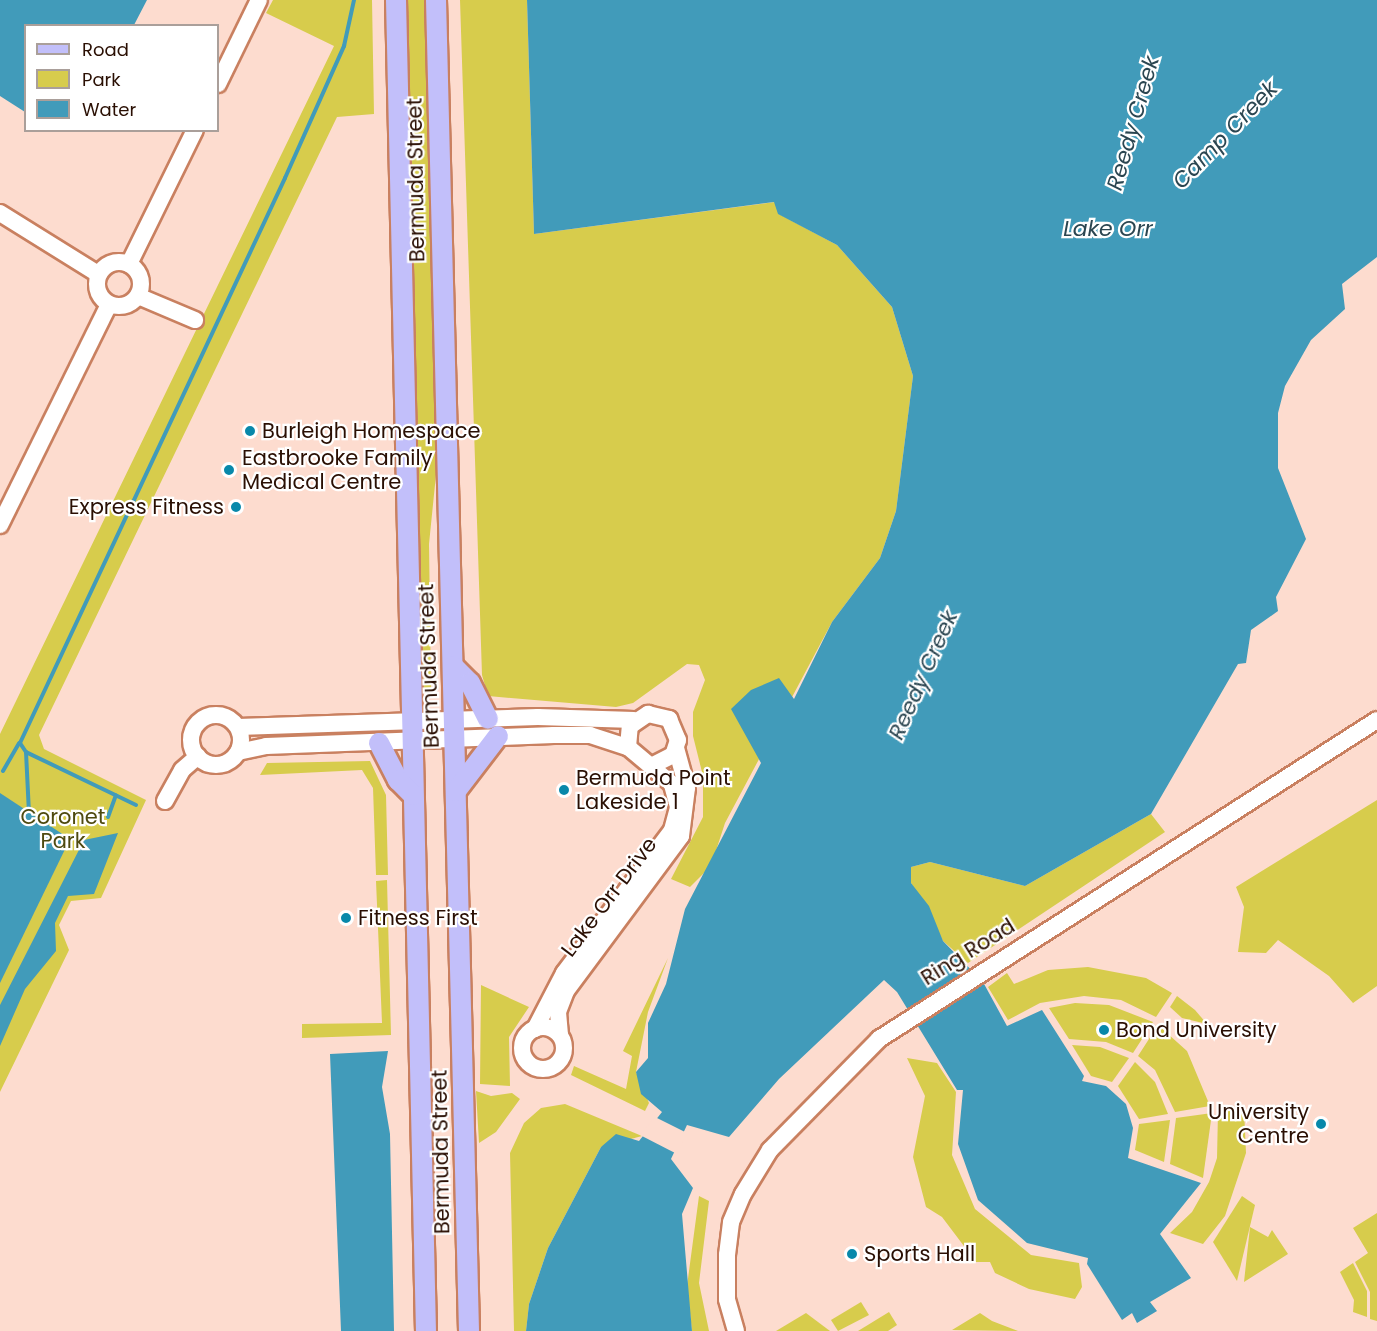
<!DOCTYPE html>
<html>
<head>
<meta charset="utf-8">
<style>
	body { margin:0 }
	#map { position:relative; width:1377px; height:1331px; overflow:hidden; background:#fddccf; font-family:Poppins,sans-serif }
	div>[style] { position:absolute }
	[style*='--x'] { left:calc(var(--x)*1px); top:calc(var(--y)*1px); width:calc(var(--w)*1px); rotate:calc(var(--a)*1deg) }
	.green>* { inset:0; background:#d7cc4c }
	.water>* { inset:0; background:#419bba }
	.pier>* { inset:0; background:#fddccf }
	.stream>* { height:4px; margin:-2px; padding:0 2px; transform-origin:2px; border-radius:2px; background:#419bba }
	.roads { filter:drop-shadow(2px 0 #c98060) drop-shadow(-2px 0 #c98060) drop-shadow(0 2px #c98060) drop-shadow(0 -2px #c98060) }
	.minor>* { height:16px; margin:-8px; padding:0 8px; transform-origin:8px; border-radius:8px; background:#fff }
	.minor>.ring { margin:-8px; padding:0; box-sizing:content-box; background:none; border:16px solid #fff; border-radius:50% }
	.major>* { height:20px; margin:-10px; padding:0 10px; transform-origin:10px; border-radius:10px; background:#c2bffa }
	.dots>* { width:16px; height:16px; translate:-50% -50%; box-sizing:border-box; border:3px solid #fff; border-radius:50% }
	span { translate:-50% -50%; white-space:nowrap; text-align:center; line-height:1.15; -webkit-text-stroke:4.5px #fff; paint-order:stroke }
	.street-label { font-size:21px; color:#2a0f03 }
	.poi-label { font-size:21px; color:#2a0f03 }
	.left { translate:0 -50%; text-align:left }
	.right { translate:-100% -50%; text-align:right }
	.park-label { font-size:21px; color:#4f4a10 }
	.water-label { font-size:22px; color:#2b4651; font-style:italic }
	.legend { position:absolute; left:24px; top:24px; width:195px; height:108px; box-sizing:border-box; background:#fff; border:2px solid #aa9f9a; margin:0; padding:8px 10px; list-style:none; font-size:18px; color:#2a0f03 }
	.legend li { display:flex; align-items:center; gap:12px; height:30px }
	.legend b { width:30px; border:2px solid #aa9f9a }
</style>
</head>
<body>
<div id="map">
	<div class="green">
		<i style="clip-path:polygon(273px 0,372px 0,374px 114px,337px 117px,39px 735px,44px 749px,146px 800px,101px 898px,71px 901px,59px 925px,69px 950px,0 1092px,0 734px,334px 46px,266px 13px)"></i>
		<i style="clip-path:polygon(406px 0,427px 0,438px 455px,429px 544px,431px 690px,421px 690px)"></i>
		<i style="clip-path:polygon(460px 0,527px 0,534px 234px,775px 202px,779px 214px,837px 245px,892px 307px,913px 376px,896px 511px,880px 558px,832px 622px,725px 823px,711px 866px,690px 887px,671px 879px,703px 817px,703px 776px,693px 736px,693px 712px,705px 680px,699px 665px,687px 664px,633px 703px,616px 707px,488px 696px,482px 675px)"></i>
		<i style="clip-path:polygon(370px 761px,386px 795px,388px 875px,376px 875px,373px 788px,362px 770px,260px 775px,267px 763px)"></i>
		<i style="clip-path:polygon(1377px 800px,1377px 986px,1353px 1003px,1329px 976px,1278px 940px,1266px 953px,1238px 952px,1244px 907px,1236px 887px)"></i>
		<i style="clip-path:polygon(1151px 814px,1165px 832px,968px 963px,943px 941px,911px 883px,911px 867px,930px 862px,1025px 886px)"></i>
		<i style="clip-path:polygon(387px 880px,391px 1035px,302px 1038px,302px 1024px,382px 1023px,376px 881px)"></i>
		<i style="clip-path:polygon(668px 958px,648px 1012px,636px 1072px,649px 1103px,645px 1111px,571px 1075px,574px 1066px,626px 1089px,632px 1056px,623px 1051px)"></i>
		<i style="clip-path:polygon(1088px 967px,1146px 978px,1172px 993px,1156px 1017px,1121px 1000px,1084px 996px,1040px 1003px,1008px 1020px,988px 987px,1007px 973px,1014px 984px,1048px 970px)"></i>
		<i style="clip-path:polygon(481px 985px,529px 1007px,509px 1037px,510px 1086px,480px 1084px)"></i>
		<i style="clip-path:polygon(1177px 996px,1195px 1010px,1207px 1024px,1182px 1018px,1170px 1007px)"></i>
		<i style="clip-path:polygon(1075px 1003px,1109px 1005px,1153px 1022px,1133px 1053px,1106px 1042px,1069px 1039px,1049px 1008px)"></i>
		<i style="clip-path:polygon(1158px 1025px,1187px 1051px,1210px 1106px,1175px 1112px,1155px 1070px,1138px 1056px)"></i>
		<i style="clip-path:polygon(1072px 1045px,1100px 1047px,1129px 1058px,1112px 1082px,1091px 1076px)"></i>
		<i style="clip-path:polygon(907px 1058px,937px 1063px,956px 1092px,952px 1155px,975px 1209px,1031px 1255px,1079px 1263px,1082px 1287px,1075px 1299px,1029px 1289px,995px 1273px,990px 1262px,976px 1262px,942px 1217px,926px 1207px,913px 1157px,925px 1096px)"></i>
		<i style="clip-path:polygon(1135px 1062px,1155px 1082px,1168px 1114px,1139px 1119px,1118px 1086px)"></i>
		<i style="clip-path:polygon(476px 1091px,491px 1096px,512px 1093px,520px 1099px,496px 1132px,479px 1143px)"></i>
		<i style="clip-path:polygon(565px 1104px,642px 1136px,601px 1147px,548px 1248px,529px 1304px,526px 1331px,514px 1331px,510px 1153px,524px 1123px,541px 1108px)"></i>
		<i style="clip-path:polygon(1244px 1109px,1246px 1153px,1225px 1216px,1203px 1244px,1170px 1233px,1192px 1212px,1209px 1182px,1217px 1158px,1218px 1112px)"></i>
		<i style="clip-path:polygon(1212px 1113px,1203px 1178px,1170px 1164px,1176px 1118px)"></i>
		<i style="clip-path:polygon(1170px 1120px,1164px 1162px,1135px 1150px,1139px 1124px)"></i>
		<i style="clip-path:polygon(699px 1196px,709px 1201px,699px 1283px,709px 1331px,692px 1331px,687px 1286px)"></i>
		<i style="clip-path:polygon(1242px 1196px,1255px 1205px,1237px 1281px,1213px 1242px)"></i>
		<i style="clip-path:polygon(1377px 1213px,1377px 1321px,1370px 1319px,1370px 1292px,1355px 1262px,1368px 1253px,1353px 1228px)"></i>
		<i style="clip-path:polygon(1250px 1227px,1268px 1237px,1272px 1230px,1288px 1254px,1244px 1282px)"></i>
		<i style="clip-path:polygon(1353px 1263px,1367px 1291px,1367px 1317px,1353px 1312px,1354px 1300px,1340px 1272px)"></i>
		<i style="clip-path:polygon(861px 1302px,869px 1315px,838px 1331px,831px 1320px)"></i>
		<i style="clip-path:polygon(889px 1312px,897px 1325px,888px 1331px,858px 1331px)"></i>
		<i style="clip-path:polygon(806px 1313px,830px 1331px,776px 1331px)"></i>
		<i style="clip-path:polygon(980px 1313px,992px 1321px,1018px 1331px,952px 1330px)"></i>
	</div>
	<div class="water">
		<i style="clip-path:polygon(0 0,147px 0,134px 25px,26px 26px,25px 112px,0 96px)"></i>
		<i style="clip-path:polygon(527px 0,1377px 0,1377px 257px,1342px 284px,1345px 309px,1311px 340px,1285px 386px,1278px 413px,1278px 468px,1306px 539px,1276px 597px,1278px 611px,1251px 630px,1246px 663px,1238px 664px,1151px 814px,1025px 886px,930px 862px,911px 867px,911px 883px,929px 906px,943px 941px,983px 982px,1007px 1026px,1042px 1010px,1084px 1076px,1082px 1081px,1106px 1086px,1126px 1104px,1133px 1128px,1128px 1158px,1201px 1183px,1160px 1234px,1191px 1278px,1150px 1302px,1157px 1311px,1137px 1323px,1132px 1313px,1122px 1320px,1087px 1264px,1088px 1258px,1027px 1243px,978px 1200px,958px 1144px,963px 1090px,957px 1090px,897px 992px,884px 980px,779px 1079px,729px 1137px,687px 1125px,671px 1159px,693px 1188px,682px 1214px,692px 1331px,526px 1331px,529px 1304px,548px 1248px,601px 1147px,616px 1134px,639px 1141px,662px 1112px,641px 1094px,636px 1072px,648px 1058px,648px 1023px,666px 984px,685px 909px,761px 763px,731px 709px,751px 690px,779px 678px,794px 699px,832px 622px,880px 558px,896px 511px,913px 376px,892px 307px,837px 245px,778px 214px,774px 202px,534px 234px)"></i>
		<i style="clip-path:polygon(0 793px,70px 839px,0 983px)"></i>
		<i style="clip-path:polygon(118px 833px,94px 894px,68px 896px,55px 923px,56px 951px,25px 989px,0 1046px,0 1005px,84px 840px)"></i>
		<i style="clip-path:polygon(388px 1051px,382px 1087px,390px 1134px,394px 1331px,341px 1331px,330px 1054px)"></i>
	</div>
	<div class="pier">
		<i style="clip-path:polygon(655px 1117px,687px 1133px,677px 1154px,640px 1135px)"></i>
	</div>
	<div class="stream">
		<i style="--x:26;--y:752;--w:61;--a:87.2"></i>
		<i style="--x:3;--y:771;--w:32;--a:-60"></i>
		<i style="--x:136;--y:805;--w:122;--a:-154.3"></i>
		<i style="--x:26;--y:752;--w:11;--a:-124"></i>
		<i style="--x:20;--y:743;--w:624;--a:-64.87"></i>
		<i style="--x:285;--y:178;--w:145;--a:-65.9"></i>
		<i style="--x:344;--y:46;--w:47;--a:-77.7"></i>
		<i style="--x:108;--y:817;--w:23;--a:-70"></i>
	</div>
	<div class="roads">
		<div class="minor">
			<i style="--x:218;--y:84;--w:93;--a:-64"></i>
			<i style="--x:0;--y:213;--w:115;--a:31.9"></i>
			<i class="ring" style="left:97px;top:262px;width:28px;height:28px"></i>
			<i style="--x:129;--y:264;--w:149;--a:-63.8"></i>
			<i style="--x:138;--y:296;--w:62;--a:22.8"></i>
			<i style="--x:0;--y:525;--w:246;--a:-63.7"></i>
			<i class="ring" style="left:191px;top:715px;width:34px;height:34px"></i>
			<i style="--x:238;--y:727;--w:300;--a:-1.9"></i>
			<i style="--x:538;--y:717;--w:96;--a:1.8"></i>
			<i style="--x:238;--y:752;--w:29;--a:-12"></i>
			<i style="--x:266;--y:746;--w:288;--a:-2.2"></i>
			<i style="--x:554;--y:735;--w:36;--a:0"></i>
			<i style="--x:590;--y:735;--w:40;--a:18"></i>
			<i style="--x:165;--y:801;--w:35;--a:-61"></i>
			<i style="--x:182;--y:770;--w:21;--a:-41"></i>
			<i class="ring" style="left:522px;top:1027px;width:26px;height:26px"></i>
			<i style="--x:535;--y:1029;--w:63;--a:-62.6"></i>
			<i style="--x:564;--y:973;--w:179;--a:-52.9"></i>
			<i style="--x:672;--y:830;--w:24;--a:-75"></i>
			<i style="--x:678;--y:807;--w:24;--a:-105"></i>
			<i style="--x:672;--y:784;--w:57;--a:-139.9"></i>
			<i style="--x:628;--y:747;--w:21;--a:-85"></i>
			<i style="--x:630;--y:726;--w:22;--a:-34"></i>
			<i style="--x:648;--y:714;--w:22;--a:13"></i>
			<i style="--x:669;--y:719;--w:23;--a:67"></i>
			<i style="--x:678;--y:740;--w:16;--a:108"></i>
			<i style="--x:673;--y:755;--w:22;--a:153"></i>
			<i style="--x:560;--y:1035;--w:23;--a:-95"></i>
			<i style="--x:558;--y:1012;--w:22;--a:-69"></i>
			<i style="--x:566;--y:991;--w:193;--a:-53.4"></i>
			<i style="--x:681;--y:836;--w:48;--a:-82.9"></i>
			<i style="--x:687;--y:788;--w:41;--a:-105.4"></i>
			<i style="--x:736;--y:1331;--w:33;--a:-106"></i>
			<i style="--x:727;--y:1299;--w:44;--a:-90"></i>
			<i style="--x:727;--y:1255;--w:33;--a:-83"></i>
			<i style="--x:731;--y:1222;--w:30;--a:-67"></i>
			<i style="--x:743;--y:1194;--w:52;--a:-58.5"></i>
			<i style="--x:770;--y:1150;--w:156;--a:-45.5"></i>
			<i style="--x:879;--y:1039;--w:591;--a:-32.64"></i>
		</div>
		<div class="major">
			<i style="--x:396;--y:0;--w:1331;--a:88.71"></i>
			<i style="--x:436;--y:0;--w:1331;--a:88.58"></i>
			<i style="--x:453;--y:666;--w:24;--a:45"></i>
			<i style="--x:470;--y:683;--w:40;--a:63.4"></i>
			<i style="--x:379;--y:743;--w:42;--a:62.8"></i>
			<i style="--x:398;--y:780;--w:21;--a:45"></i>
			<i style="--x:456;--y:791;--w:69;--a:-52.6"></i>
		</div>
	</div>
	<div class="dots">
		<i style="left:250px;top:431px;background:#0888aa"></i>
		<i style="left:229px;top:470px;background:#0888aa"></i>
		<i style="left:236px;top:507px;background:#0888aa"></i>
		<i style="left:564px;top:790px;background:#0888aa"></i>
		<i style="left:346px;top:918px;background:#0888aa"></i>
		<i style="left:1104px;top:1030px;background:#0888aa"></i>
		<i style="left:1321px;top:1124px;background:#0888aa"></i>
		<i style="left:852px;top:1254px;background:#0888aa"></i>
	</div>
	<div class="street-label">
		<span style="left:416px;top:180px;rotate:-91deg">Bermuda Street</span>
		<span style="left:429px;top:666px;rotate:-92deg">Bermuda Street</span>
		<span style="left:609px;top:897px;rotate:-53deg">Lake Orr Drive</span>
		<span style="left:968px;top:952px;rotate:-32deg">Ring Road</span>
		<span style="left:441px;top:1152px;rotate:-91deg">Bermuda Street</span>
	</div>
	<div class="poi-label">
		<span class="left" style="left:262px;top:431px">Burleigh Homespace</span>
		<span class="left" style="left:242px;top:470px">Eastbrooke Family<br>Medical Centre</span>
		<span class="right" style="left:224px;top:507px">Express Fitness</span>
		<span class="left" style="left:576px;top:790px">Bermuda Point<br>Lakeside 1</span>
		<span class="left" style="left:358px;top:918px">Fitness First</span>
		<span class="left" style="left:1116px;top:1030px">Bond University</span>
		<span class="right" style="left:1309px;top:1124px">University<br>Centre</span>
		<span class="left" style="left:864px;top:1254px">Sports Hall</span>
	</div>
	<div class="park-label">
		<span style="left:63px;top:829px">Coronet<br>Park</span>
	</div>
	<div class="water-label">
		<span style="left:1133px;top:123px;rotate:-74deg">Reedy Creek</span>
		<span style="left:1225px;top:135px;rotate:-46deg">Camp Creek</span>
		<span style="left:1108px;top:229px">Lake Orr</span>
		<span style="left:923px;top:675px;rotate:-66deg">Reedy Creek</span>
	</div>
	<ul class="legend">
	<li><b style="height:8px;background:#c2bffa"></b>Road</li>
	<li><b style="height:16px;background:#d7cc4c"></b>Park</li>
	<li><b style="height:16px;background:#419bba"></b>Water</li>
	</ul>
</div>
</body>
</html>
